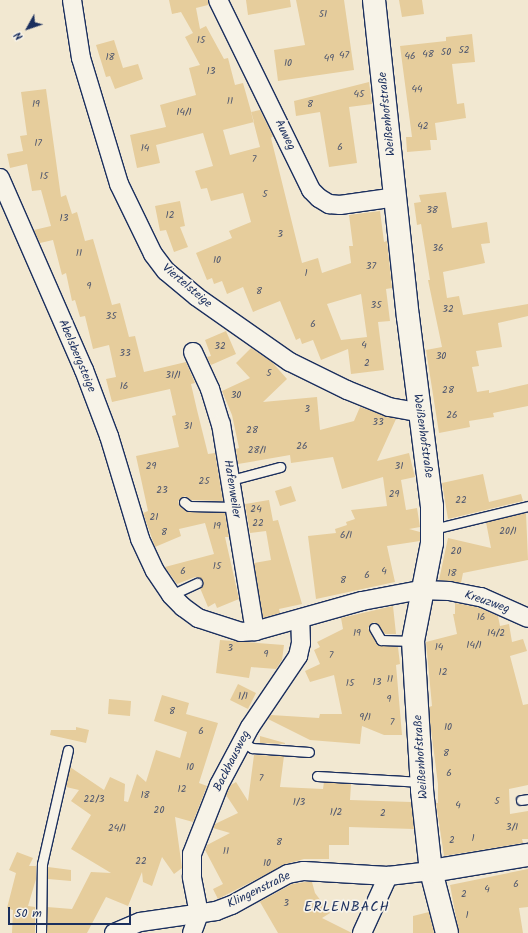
<!DOCTYPE html>
<html>
<head>
<meta charset="utf-8">
<style>
	body { margin:0 }
	#map { position:relative; width:528px; height:933px; overflow:hidden; background:#f2e8d1; font-family:Kalam,sans-serif }
	div>[style] { position:absolute }
	[style*='--x'] { left:calc(var(--x)*1px); top:calc(var(--y)*1px); width:calc(var(--w)*1px); rotate:calc(var(--a)*1deg) }
	.building>* { inset:0; background:#e6cd9c }
	.roads { filter:drop-shadow(1px 0 #1b2f5e) drop-shadow(-1px 0 #1b2f5e) drop-shadow(0 1px #1b2f5e) drop-shadow(0 -1px #1b2f5e) }
	.lane>* { height:9px; margin:-4.5px; padding:0 4.5px; transform-origin:4.5px; border-radius:4.5px; background:#f7f3e8 }
	.street>* { height:18px; margin:-9px; padding:0 9px; transform-origin:9px; border-radius:9px; background:#f7f3e8 }
	.secondary>* { height:22px; margin:-11px; padding:0 11px; transform-origin:11px; border-radius:11px; background:#f7f3e8 }
	span { translate:-50% -50%; white-space:nowrap; text-align:center; line-height:1.15; -webkit-text-stroke:3.5px #f7f3e8; paint-order:stroke }
	.number-label { font-size:10px; color:#4e566e }
	.number-label span { -webkit-text-stroke-width:0 }
	.street-label { font-size:12px; color:#1b2f5e }
	.quarter-label { font-size:14px; color:#1b2f5e; letter-spacing:1px }
	.north { position:absolute; left:8px; top:8px; width:40px; height:40px; -webkit-text-stroke:3px #f7f3e8; paint-order:stroke; rotate:230deg; font-size:11px; font-weight:700; line-height:16px; text-align:center; color:#1b2f5e }
	.north::after { content:''; display:block; margin:auto; width:14px; height:18px; background:#1b2f5e; clip-path:polygon(50% 0,100% 100%,50% 72%,0 100%) }
	.scale { position:absolute; left:8px; top:907px; width:123px; height:18px; box-sizing:border-box; border:2px solid #1b2f5e; border-top:0; padding-left:5px; font-size:12px; line-height:14px; white-space:nowrap; color:#1b2f5e; -webkit-text-stroke:3px #f7f3e8; paint-order:stroke }
</style>
</head>
<body>
<div id="map">
	<div class="building">
		<i style="clip-path:polygon(evenodd,169px 0,208px 0,208px 5px,196px 8px,200px 29px,206px 26px,224px 59px,228px 58px,235px 85px,243px 83px,254px 122px,223px 130px,230px 155px,260px 147px,251px 112px,260px 110px,273px 136px,271px 138px,302px 263px,318px 258px,322px 273px,351px 263px,349px 246px,353px 246px,349px 215px,380px 211px,384px 242px,387px 241px,392px 288px,386px 289px,390px 321px,378px 322px,384px 370px,351px 374px,348px 349px,321px 360px,313px 340px,302px 344px,300px 338px,296px 340px,280px 301px,253px 312px,243px 287px,227px 294px,222px 281px,214px 284px,212px 278px,207px 280px,196px 253px,232px 238px,229px 231px,251px 222px,243px 193px,211px 201px,207px 188px,201px 189px,195px 171px,213px 166px,203px 133px,156px 145px,160px 163px,137px 168px,130px 135px,166px 127px,160px 105px,196px 95px,189px 68px,200px 65px,185px 37px,193px 33px,181px 12px,172px 14px,169px 0,361px 294px,367px 337px,341px 340px,327px 304px,361px 294px)"></i>
		<i style="clip-path:polygon(246px 0,290px 0,291px 7px,248px 15px)"></i>
		<i style="clip-path:polygon(296px 0,344px 0,354px 70px,278px 81px,274px 50px,305px 45px)"></i>
		<i style="clip-path:polygon(399px 0,422px 0,424px 14px,402px 17px)"></i>
		<i style="clip-path:polygon(472px 34px,475px 62px,452px 64px,457px 104px,464px 103px,466px 118px,435px 123px,437px 140px,430px 140px,431px 150px,407px 152px,406px 137px,412px 137px,400px 46px,446px 41px,446px 37px)"></i>
		<i style="clip-path:polygon(114px 40px,123px 68px,138px 64px,143px 79px,115px 89px,110px 76px,106px 77px,96px 45px)"></i>
		<i style="clip-path:polygon(369px 82px,372px 104px,349px 107px,357px 163px,329px 167px,320px 112px,296px 116px,294px 101px)"></i>
		<i style="clip-path:polygon(46px 89px,61px 197px,66px 195px,72px 214px,77px 212px,85px 241px,93px 239px,112px 305px,120px 303px,129px 337px,135px 336px,144px 372px,186px 362px,195px 383px,191px 384px,197px 410px,208px 454px,215px 453px,223px 501px,191px 500px,185px 496px,178px 501px,180px 507px,188px 512px,225px 513px,229px 537px,225px 537px,239px 599px,217px 608px,215px 603px,208px 607px,200px 588px,203px 584px,201px 578px,195px 577px,177px 584px,165px 567px,214px 554px,205px 523px,179px 529px,181px 536px,155px 547px,143px 513px,148px 511px,136px 456px,179px 447px,172px 416px,176px 415px,170px 389px,112px 402px,106px 379px,116px 377px,109px 345px,93px 349px,85px 316px,80px 317px,75px 300px,72px 301px,66px 273px,62px 275px,53px 240px,40px 243px,34px 230px,51px 226px,41px 190px,32px 191px,27px 164px,10px 168px,7px 154px,23px 151px,20px 136px,27px 135px,21px 92px)"></i>
		<i style="clip-path:polygon(446px 192px,452px 228px,487px 222px,490px 243px,481px 244px,485px 263px,443px 272px,447px 298px,459px 296px,463px 315px,528px 304px,528px 316px,498px 323px,502px 347px,476px 351px,479px 366px,472px 367px,477px 392px,489px 390px,489px 393px,528px 384px,528px 406px,493px 413px,494px 417px,469px 421px,470px 427px,439px 433px,426px 350px,442px 347px,428px 280px,430px 280px,421px 224px,417px 225px,414px 203px,421px 202px,419px 195px)"></i>
		<i style="clip-path:polygon(180px 201px,185px 226px,180px 227px,188px 247px,174px 252px,166px 230px,160px 231px,155px 206px)"></i>
		<i style="clip-path:polygon(226px 331px,236px 354px,211px 365px,207px 357px,211px 356px,205px 340px)"></i>
		<i style="clip-path:polygon(251px 348px,272px 362px,287px 379px,263px 402px,317px 397px,320px 430px,354px 421px,360px 407px,396px 419px,377px 461px,409px 453px,415px 477px,401px 480px,406px 510px,417px 508px,420px 527px,409px 529px,420px 532px,420px 541px,387px 546px,395px 582px,316px 599px,308px 536px,336px 533px,335px 529px,347px 525px,346px 522px,355px 519px,351px 510px,387px 506px,383px 477px,342px 489px,333px 457px,291px 463px,290px 455px,238px 464px,236px 449px,239px 448px,232px 415px,222px 391px,250px 378px,236px 363px)"></i>
		<i style="clip-path:polygon(483px 474px,489px 502px,521px 494px,523px 501px,448px 519px,442px 483px)"></i>
		<i style="clip-path:polygon(291px 486px,296px 501px,280px 506px,275px 491px)"></i>
		<i style="clip-path:polygon(269px 500px,273px 521px,278px 520px,302px 604px,279px 609px,280px 613px,263px 618px,254px 563px,271px 560px,266px 531px,250px 533px,245px 504px)"></i>
		<i style="clip-path:polygon(526px 513px,528px 560px,463px 573px,461px 583px,439px 580px,448px 538px,491px 548px,486px 522px)"></i>
		<i style="clip-path:polygon(455px 603px,477px 607px,498px 616px,500px 626px,509px 624px,512px 642px,523px 639px,527px 651px,510px 656px,523px 705px,528px 704px,528px 785px,509px 789px,510px 814px,528px 811px,528px 839px,522px 839px,523px 843px,444px 856px,436px 803px,438px 803px,438px 784px,430px 722px,429px 707px,432px 706px,426px 642px,457px 634px,453px 614px,455px 614px)"></i>
		<i style="clip-path:polygon(393px 606px,396px 634px,385px 634px,374px 622px,368px 628px,378px 645px,398px 647px,400px 664px,396px 665px,402px 735px,384px 735px,362px 726px,360px 744px,310px 740px,268px 719px,271px 715px,319px 718px,320px 714px,342px 714px,334px 675px,310px 682px,305px 671px,320px 664px,314px 650px,320px 647px,317px 642px,343px 629px,341px 618px)"></i>
		<i style="clip-path:polygon(220px 640px,284px 645px,282px 660px,276px 669px,251px 667px,249px 678px,216px 673px)"></i>
		<i style="clip-path:polygon(238px 684px,256px 693px,248px 709px,230px 700px)"></i>
		<i style="clip-path:polygon(162px 695px,189px 703px,186px 714px,218px 723px,199px 783px,207px 786px,193px 822px,175px 817px,182px 868px,174px 874px,162px 857px,152px 886px,143px 882px,142px 872px,128px 906px,106px 897px,87px 933px,47px 933px,47px 907px,72px 909px,91px 872px,111px 873px,71px 849px,91px 815px,71px 801px,79px 790px,66px 787px,70px 767px,104px 790px,110px 777px,125px 784px,124px 801px,128px 802px,137px 774px,146px 782px,156px 750px,180px 758px,187px 732px,154px 721px)"></i>
		<i style="clip-path:polygon(109px 699px,131px 701px,130px 716px,108px 714px)"></i>
		<i style="clip-path:polygon(76px 727px,89px 730px,86px 743px,50px 735px,51px 730px,76px 730px)"></i>
		<i style="clip-path:polygon(260px 736px,285px 743px,285px 744px,260px 743px)"></i>
		<i style="clip-path:polygon(254px 755px,284px 756px,280px 787px,323px 789px,324px 782px,351px 784px,350px 800px,411px 802px,414px 829px,349px 827px,349px 845px,329px 845px,329px 859px,304px 859px,286px 864px,218px 899px,213px 889px,223px 884px,205px 850px,207px 845px,230px 833px,213px 828px,215px 824px,238px 813px,226px 795px,231px 785px,236px 782px,248px 801px)"></i>
		<i style="clip-path:polygon(17px 852px,33px 858px,29px 866px,36px 866px,36px 879px,28px 906px,35px 907px,35px 933px,12px 933px,13px 910px,7px 908px,16px 873px,9px 870px)"></i>
		<i style="clip-path:polygon(48px 867px,71px 870px,71px 881px,48px 879px)"></i>
		<i style="clip-path:polygon(528px 869px,528px 907px,519px 908px,523px 933px,459px 933px,450px 885px)"></i>
		<i style="clip-path:polygon(305px 882px,312px 882px,315px 893px,330px 913px,322px 918px,352px 933px,278px 933px,260px 902px,254px 905px,292px 884px)"></i>
		<i style="clip-path:polygon(429px 912px,434px 933px,413px 933px,413px 916px)"></i>
	</div>
	<div class="roads">
		<div class="lane">
			<i style="--x:231;--y:480;--w:51;--a:-14.9"></i>
			<i style="--x:184;--y:502;--w:6;--a:39"></i>
			<i style="--x:189;--y:506;--w:46;--a:1.2"></i>
			<i style="--x:433;--y:529;--w:98;--a:-13.6"></i>
			<i style="--x:171;--y:595;--w:29;--a:-25"></i>
			<i style="--x:374;--y:628;--w:14;--a:60"></i>
			<i style="--x:381;--y:640;--w:32;--a:2"></i>
			<i style="--x:242;--y:742;--w:12;--a:31"></i>
			<i style="--x:252;--y:748;--w:57;--a:4"></i>
			<i style="--x:317;--y:776;--w:105;--a:3.3"></i>
			<i style="--x:521;--y:800;--w:7;--a:-8"></i>
			<i style="--x:41;--y:933;--w:69;--a:-89.2"></i>
			<i style="--x:42;--y:864;--w:117;--a:-77.2"></i>
		</div>
		<div class="street">
			<i style="--x:72;--y:0;--w:59;--a:81.2"></i>
			<i style="--x:81;--y:58;--w:132;--a:73.2"></i>
			<i style="--x:119;--y:184;--w:78;--a:64.1"></i>
			<i style="--x:153;--y:254;--w:21;--a:53"></i>
			<i style="--x:166;--y:271;--w:40;--a:40"></i>
			<i style="--x:197;--y:297;--w:113;--a:35"></i>
			<i style="--x:290;--y:362;--w:64;--a:26.2"></i>
			<i style="--x:347;--y:390;--w:45;--a:22"></i>
			<i style="--x:389;--y:407;--w:29;--a:10"></i>
			<i style="--x:218;--y:0;--w:212;--a:63.9"></i>
			<i style="--x:311;--y:190;--w:11;--a:45"></i>
			<i style="--x:319;--y:198;--w:12;--a:31"></i>
			<i style="--x:329;--y:204;--w:11;--a:5"></i>
			<i style="--x:340;--y:205;--w:57;--a:-8.1"></i>
			<i style="--x:0;--y:178;--w:210;--a:66.4"></i>
			<i style="--x:84;--y:370;--w:71;--a:69.3"></i>
			<i style="--x:109;--y:436;--w:108;--a:73.2"></i>
			<i style="--x:140;--y:539;--w:35;--a:65"></i>
			<i style="--x:155;--y:571;--w:29;--a:56"></i>
			<i style="--x:171;--y:595;--w:17;--a:45"></i>
			<i style="--x:183;--y:607;--w:19;--a:36"></i>
			<i style="--x:198;--y:618;--w:45;--a:18"></i>
			<i style="--x:241;--y:632;--w:14;--a:-4"></i>
			<i style="--x:255;--y:631;--w:111;--a:-15.7"></i>
			<i style="--x:362;--y:601;--w:60;--a:-10.6"></i>
			<i style="--x:421;--y:590;--w:28;--a:2"></i>
			<i style="--x:449;--y:591;--w:33;--a:11"></i>
			<i style="--x:481;--y:597;--w:51;--a:24.1"></i>
			<i style="--x:193;--y:352;--w:41;--a:65.3"></i>
			<i style="--x:210;--y:389;--w:37;--a:73"></i>
			<i style="--x:221;--y:424;--w:210;--a:80.7"></i>
			<i style="--x:114;--y:933;--w:28;--a:-23"></i>
			<i style="--x:140;--y:922;--w:77;--a:-8.2"></i>
			<i style="--x:216;--y:911;--w:17;--a:-21"></i>
			<i style="--x:232;--y:905;--w:64;--a:-29"></i>
			<i style="--x:288;--y:874;--w:16;--a:-11"></i>
			<i style="--x:304;--y:871;--w:84;--a:3.4"></i>
			<i style="--x:388;--y:876;--w:43;--a:-6.6"></i>
			<i style="--x:192;--y:933;--w:20;--a:-70"></i>
			<i style="--x:199;--y:914;--w:38;--a:-101"></i>
			<i style="--x:192;--y:877;--w:23;--a:-90"></i>
			<i style="--x:192;--y:854;--w:74;--a:-68.6"></i>
			<i style="--x:219;--y:785;--w:66;--a:-61.9"></i>
			<i style="--x:250;--y:727;--w:86;--a:-55.9"></i>
			<i style="--x:298;--y:656;--w:13;--a:-77"></i>
			<i style="--x:301;--y:643;--w:24;--a:-92"></i>
			<i style="--x:362;--y:933;--w:63;--a:-65.5"></i>
		</div>
		<div class="secondary">
			<i style="--x:374;--y:0;--w:319;--a:83.9"></i>
			<i style="--x:408;--y:317;--w:191;--a:82.8"></i>
			<i style="--x:432;--y:506;--w:37;--a:90"></i>
			<i style="--x:432;--y:543;--w:100;--a:101"></i>
			<i style="--x:413;--y:641;--w:149;--a:86.5"></i>
			<i style="--x:422;--y:790;--w:81;--a:83.7"></i>
			<i style="--x:431;--y:871;--w:64;--a:75.5"></i>
			<i style="--x:431;--y:871;--w:98;--a:-9.4"></i>
		</div>
	</div>
	<div class="number-label">
		<span style="left:323px;top:15px">51</span>
		<span style="left:201px;top:41px">15</span>
		<span style="left:464px;top:51px">52</span>
		<span style="left:446px;top:53px">50</span>
		<span style="left:428px;top:55px">48</span>
		<span style="left:344px;top:56px">47</span>
		<span style="left:410px;top:57px">46</span>
		<span style="left:110px;top:58px">18</span>
		<span style="left:329px;top:59px">49</span>
		<span style="left:288px;top:64px">10</span>
		<span style="left:211px;top:72px">13</span>
		<span style="left:417px;top:90px">44</span>
		<span style="left:359px;top:95px">45</span>
		<span style="left:230px;top:102px">11</span>
		<span style="left:36px;top:105px">19</span>
		<span style="left:310px;top:105px">8</span>
		<span style="left:184px;top:113px">14/1</span>
		<span style="left:423px;top:127px">42</span>
		<span style="left:38px;top:144px">17</span>
		<span style="left:340px;top:148px">6</span>
		<span style="left:145px;top:149px">14</span>
		<span style="left:254px;top:160px">7</span>
		<span style="left:44px;top:177px">15</span>
		<span style="left:265px;top:195px">5</span>
		<span style="left:432px;top:211px">38</span>
		<span style="left:170px;top:216px">12</span>
		<span style="left:64px;top:219px">13</span>
		<span style="left:280px;top:235px">3</span>
		<span style="left:438px;top:249px">36</span>
		<span style="left:79px;top:254px">11</span>
		<span style="left:217px;top:261px">10</span>
		<span style="left:371px;top:267px">37</span>
		<span style="left:306px;top:274px">1</span>
		<span style="left:89px;top:287px">9</span>
		<span style="left:259px;top:292px">8</span>
		<span style="left:376px;top:306px">35</span>
		<span style="left:448px;top:310px">32</span>
		<span style="left:111px;top:317px">35</span>
		<span style="left:313px;top:325px">6</span>
		<span style="left:364px;top:346px">4</span>
		<span style="left:220px;top:347px">32</span>
		<span style="left:125px;top:354px">33</span>
		<span style="left:441px;top:357px">30</span>
		<span style="left:367px;top:364px">2</span>
		<span style="left:269px;top:374px">5</span>
		<span style="left:173px;top:376px">31/1</span>
		<span style="left:124px;top:387px">16</span>
		<span style="left:448px;top:391px">28</span>
		<span style="left:236px;top:396px">30</span>
		<span style="left:307px;top:410px">3</span>
		<span style="left:452px;top:416px">26</span>
		<span style="left:378px;top:423px">33</span>
		<span style="left:188px;top:427px">31</span>
		<span style="left:252px;top:431px">28</span>
		<span style="left:302px;top:447px">26</span>
		<span style="left:257px;top:451px">28/1</span>
		<span style="left:151px;top:467px">29</span>
		<span style="left:399px;top:467px">31</span>
		<span style="left:204px;top:482px">25</span>
		<span style="left:162px;top:491px">23</span>
		<span style="left:394px;top:495px">29</span>
		<span style="left:461px;top:501px">22</span>
		<span style="left:256px;top:510px">24</span>
		<span style="left:154px;top:518px">21</span>
		<span style="left:258px;top:524px">22</span>
		<span style="left:217px;top:527px">19</span>
		<span style="left:508px;top:532px">20/1</span>
		<span style="left:164px;top:533px">8</span>
		<span style="left:346px;top:536px">6/1</span>
		<span style="left:456px;top:552px">20</span>
		<span style="left:217px;top:567px">15</span>
		<span style="left:183px;top:572px">6</span>
		<span style="left:384px;top:572px">4</span>
		<span style="left:452px;top:574px">18</span>
		<span style="left:367px;top:576px">6</span>
		<span style="left:343px;top:581px">8</span>
		<span style="left:481px;top:618px">16</span>
		<span style="left:357px;top:634px">19</span>
		<span style="left:496px;top:634px">14/2</span>
		<span style="left:474px;top:646px">14/1</span>
		<span style="left:439px;top:648px">14</span>
		<span style="left:230px;top:649px">3</span>
		<span style="left:266px;top:655px">9</span>
		<span style="left:331px;top:656px">7</span>
		<span style="left:443px;top:673px">12</span>
		<span style="left:390px;top:680px">11</span>
		<span style="left:377px;top:683px">13</span>
		<span style="left:350px;top:684px">15</span>
		<span style="left:243px;top:697px">1/1</span>
		<span style="left:389px;top:700px">9</span>
		<span style="left:172px;top:712px">8</span>
		<span style="left:365px;top:718px">9/1</span>
		<span style="left:392px;top:723px">7</span>
		<span style="left:448px;top:728px">10</span>
		<span style="left:201px;top:732px">6</span>
		<span style="left:446px;top:754px">8</span>
		<span style="left:190px;top:768px">10</span>
		<span style="left:449px;top:774px">6</span>
		<span style="left:261px;top:779px">7</span>
		<span style="left:182px;top:790px">12</span>
		<span style="left:145px;top:796px">18</span>
		<span style="left:94px;top:800px">22/3</span>
		<span style="left:497px;top:802px">5</span>
		<span style="left:299px;top:803px">1/3</span>
		<span style="left:458px;top:806px">4</span>
		<span style="left:159px;top:811px">20</span>
		<span style="left:336px;top:813px">1/2</span>
		<span style="left:383px;top:814px">2</span>
		<span style="left:512px;top:828px">3/1</span>
		<span style="left:117px;top:829px">24/1</span>
		<span style="left:473px;top:839px">1</span>
		<span style="left:452px;top:841px">2</span>
		<span style="left:279px;top:843px">8</span>
		<span style="left:226px;top:852px">11</span>
		<span style="left:141px;top:862px">22</span>
		<span style="left:267px;top:864px">10</span>
		<span style="left:516px;top:885px">6</span>
		<span style="left:487px;top:890px">4</span>
		<span style="left:464px;top:895px">2</span>
		<span style="left:286px;top:904px">3</span>
		<span style="left:467px;top:916px">1</span>
	</div>
	<div class="street-label">
		<span style="left:387px;top:114px;rotate:-96deg">Weißenhofstraße</span>
		<span style="left:285px;top:135px;rotate:64deg">Auweg</span>
		<span style="left:187px;top:286px;rotate:40deg">Viertelsteige</span>
		<span style="left:77px;top:356px;rotate:67deg">Abelsbergsteige</span>
		<span style="left:423px;top:436px;rotate:82deg">Weißenhofstraße</span>
		<span style="left:232px;top:489px;rotate:81deg">Hafenweiler</span>
		<span style="left:487px;top:602px;rotate:19deg">Kreuzweg</span>
		<span style="left:421px;top:757px;rotate:-94deg">Weißenhofstraße</span>
		<span style="left:232px;top:761px;rotate:-63deg">Backhausweg</span>
		<span style="left:259px;top:890px;rotate:-26deg">Klingenstraße</span>
	</div>
	<div class="quarter-label">
		<span style="left:347px;top:907px">ERLENBACH</span>
	</div>
	<div class="north">N</div>
	<div class="scale">50 m</div>
</div>
</body>
</html>
